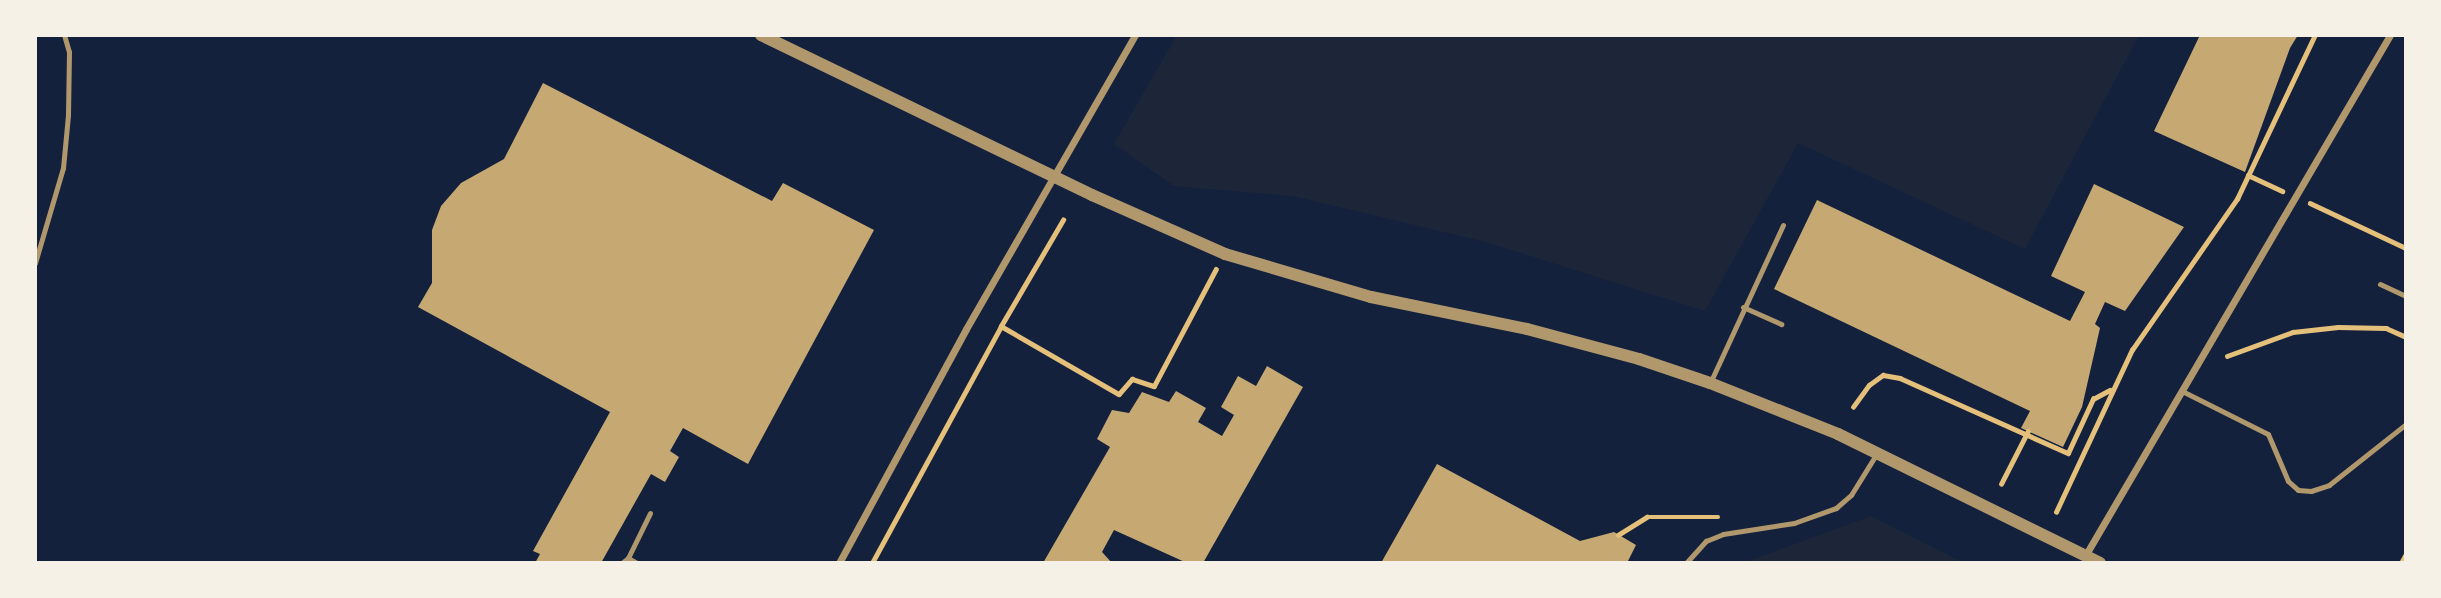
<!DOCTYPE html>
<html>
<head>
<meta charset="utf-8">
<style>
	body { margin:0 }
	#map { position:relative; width:2441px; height:598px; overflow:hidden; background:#14213d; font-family:"Nunito Sans",sans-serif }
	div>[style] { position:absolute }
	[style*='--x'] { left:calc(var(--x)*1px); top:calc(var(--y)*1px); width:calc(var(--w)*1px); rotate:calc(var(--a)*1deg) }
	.green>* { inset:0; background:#1d2539 }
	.building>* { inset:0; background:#c6a872 }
	.path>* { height:4.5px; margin:-2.25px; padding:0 2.25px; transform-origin:2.25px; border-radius:2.25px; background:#e5c07b }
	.service>* { height:5px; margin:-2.5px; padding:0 2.5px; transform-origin:2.5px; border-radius:2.5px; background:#b1986c }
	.minor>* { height:7px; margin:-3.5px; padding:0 3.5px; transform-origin:3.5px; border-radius:3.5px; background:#b1986c }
	.tertiary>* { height:12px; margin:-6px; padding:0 6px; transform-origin:6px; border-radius:6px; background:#b1986c }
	span { translate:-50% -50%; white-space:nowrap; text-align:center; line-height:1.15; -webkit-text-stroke:7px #f6f1e7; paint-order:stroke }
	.frame { position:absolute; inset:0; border:37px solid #f6f1e7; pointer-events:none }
</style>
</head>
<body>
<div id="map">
	<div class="green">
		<i style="clip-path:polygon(1177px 35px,2139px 35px,2025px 249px,1798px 143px,1705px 311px,1486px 242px,1293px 196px,1174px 186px,1114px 144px)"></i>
		<i style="clip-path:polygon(1871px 516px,1964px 563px,1742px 563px,1743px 563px)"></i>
	</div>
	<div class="building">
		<i style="clip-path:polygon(2200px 35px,2298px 35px,2290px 48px,2245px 172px,2154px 131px)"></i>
		<i style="clip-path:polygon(543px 83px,772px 201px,783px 183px,874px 230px,748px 464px,683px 428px,670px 451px,679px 457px,665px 482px,651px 474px,601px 563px,535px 563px,540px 554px,533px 551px,610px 412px,418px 307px,432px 283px,432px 230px,441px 206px,461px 183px,504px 159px)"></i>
		<i style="clip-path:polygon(2094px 184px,2184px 227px,2125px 311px,2105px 302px,2095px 324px,2100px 328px,2082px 407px,2063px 447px,2021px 428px,2030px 411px,1774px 289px,1817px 200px,2070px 321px,2085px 292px,2051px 276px)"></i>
		<i style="clip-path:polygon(1267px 366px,1303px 387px,1203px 563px,1187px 563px,1114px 530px,1102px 552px,1112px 563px,1043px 563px,1110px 447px,1097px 439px,1112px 410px,1129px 413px,1142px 392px,1169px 402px,1176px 391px,1206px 408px,1198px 422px,1222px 436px,1234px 415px,1221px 407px,1238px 376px,1256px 386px)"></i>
		<i style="clip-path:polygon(1437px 464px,1580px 541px,1614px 532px,1636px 545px,1627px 563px,1381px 563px)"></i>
	</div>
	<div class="path">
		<i style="--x:2248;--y:175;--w:38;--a:25"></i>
		<i style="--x:2310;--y:203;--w:106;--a:25.1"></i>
		<i style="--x:1001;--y:326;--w:136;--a:30"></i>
		<i style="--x:1119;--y:394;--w:20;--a:-49"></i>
		<i style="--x:1132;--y:379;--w:23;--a:18"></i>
		<i style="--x:1154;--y:386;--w:132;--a:-62.1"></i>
		<i style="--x:2227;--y:356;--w:70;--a:-20"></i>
		<i style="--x:2293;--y:332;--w:45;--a:-6.3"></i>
		<i style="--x:2338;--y:327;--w:48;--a:1.2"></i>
		<i style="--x:2386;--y:328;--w:22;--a:24"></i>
		<i style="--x:1853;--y:407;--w:27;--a:-54"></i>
		<i style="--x:1869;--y:385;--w:17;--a:-36"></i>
		<i style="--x:1883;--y:375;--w:17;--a:10"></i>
		<i style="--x:1900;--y:378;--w:184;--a:24.1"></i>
		<i style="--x:2068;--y:453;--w:60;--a:-65.2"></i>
		<i style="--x:2093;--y:399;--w:19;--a:-28"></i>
		<i style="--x:2001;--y:484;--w:59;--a:-63"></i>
		<i style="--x:2056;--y:512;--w:179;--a:-64.9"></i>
		<i style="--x:2132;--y:350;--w:184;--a:-55.2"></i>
		<i style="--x:2237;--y:199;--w:182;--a:-64.6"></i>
		<i style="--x:1618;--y:535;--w:34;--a:-32"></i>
		<i style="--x:1647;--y:517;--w:71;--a:0"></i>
		<i style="--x:872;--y:563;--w:270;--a:-61.4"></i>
		<i style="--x:1001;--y:326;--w:123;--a:-59.7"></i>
		<i style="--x:2401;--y:563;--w:10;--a:-61"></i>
	</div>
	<div class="service">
		<i style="--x:35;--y:263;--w:99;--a:-73.6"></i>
		<i style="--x:63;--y:168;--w:53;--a:-84.6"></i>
		<i style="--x:68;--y:115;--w:63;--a:-89.1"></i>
		<i style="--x:69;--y:52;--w:18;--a:-106"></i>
		<i style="--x:2380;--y:284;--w:29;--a:25"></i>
		<i style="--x:1743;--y:307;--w:42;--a:24.1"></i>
		<i style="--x:1710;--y:383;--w:174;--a:-65.2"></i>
		<i style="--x:2182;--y:391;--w:96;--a:26.6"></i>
		<i style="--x:2268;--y:434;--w:51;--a:66.9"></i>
		<i style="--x:2288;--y:481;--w:13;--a:42"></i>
		<i style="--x:2298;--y:490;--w:13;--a:4"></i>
		<i style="--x:2311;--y:491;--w:19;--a:-18"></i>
		<i style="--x:2329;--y:485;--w:98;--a:-38.4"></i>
		<i style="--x:628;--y:558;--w:50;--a:-63.9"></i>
		<i style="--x:622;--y:563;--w:8;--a:-40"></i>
		<i style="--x:628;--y:558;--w:10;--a:29"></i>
		<i style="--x:1686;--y:563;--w:30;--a:-48"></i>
		<i style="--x:1706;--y:541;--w:18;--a:-22"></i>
		<i style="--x:1723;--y:534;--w:72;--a:-8.8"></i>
		<i style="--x:1794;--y:523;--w:45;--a:-19.7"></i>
		<i style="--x:1836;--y:508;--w:20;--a:-41"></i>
		<i style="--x:1851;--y:495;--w:49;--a:-58.2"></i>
	</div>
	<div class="minor">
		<i style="--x:2085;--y:556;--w:604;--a:-59.65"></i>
		<i style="--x:839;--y:563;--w:266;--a:-61.5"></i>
		<i style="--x:966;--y:329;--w:339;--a:-60.1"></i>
	</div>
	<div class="tertiary">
		<i style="--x:761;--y:35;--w:368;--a:25.8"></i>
		<i style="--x:1092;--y:195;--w:145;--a:23.9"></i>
		<i style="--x:1225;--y:254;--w:152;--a:16.4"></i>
		<i style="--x:1371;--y:297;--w:159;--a:11.6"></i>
		<i style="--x:1527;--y:329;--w:116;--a:15"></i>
		<i style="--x:1639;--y:359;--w:75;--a:18.7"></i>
		<i style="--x:1710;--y:383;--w:138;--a:21.7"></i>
		<i style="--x:1838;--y:434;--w:292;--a:26.2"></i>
	</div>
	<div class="frame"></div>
</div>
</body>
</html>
